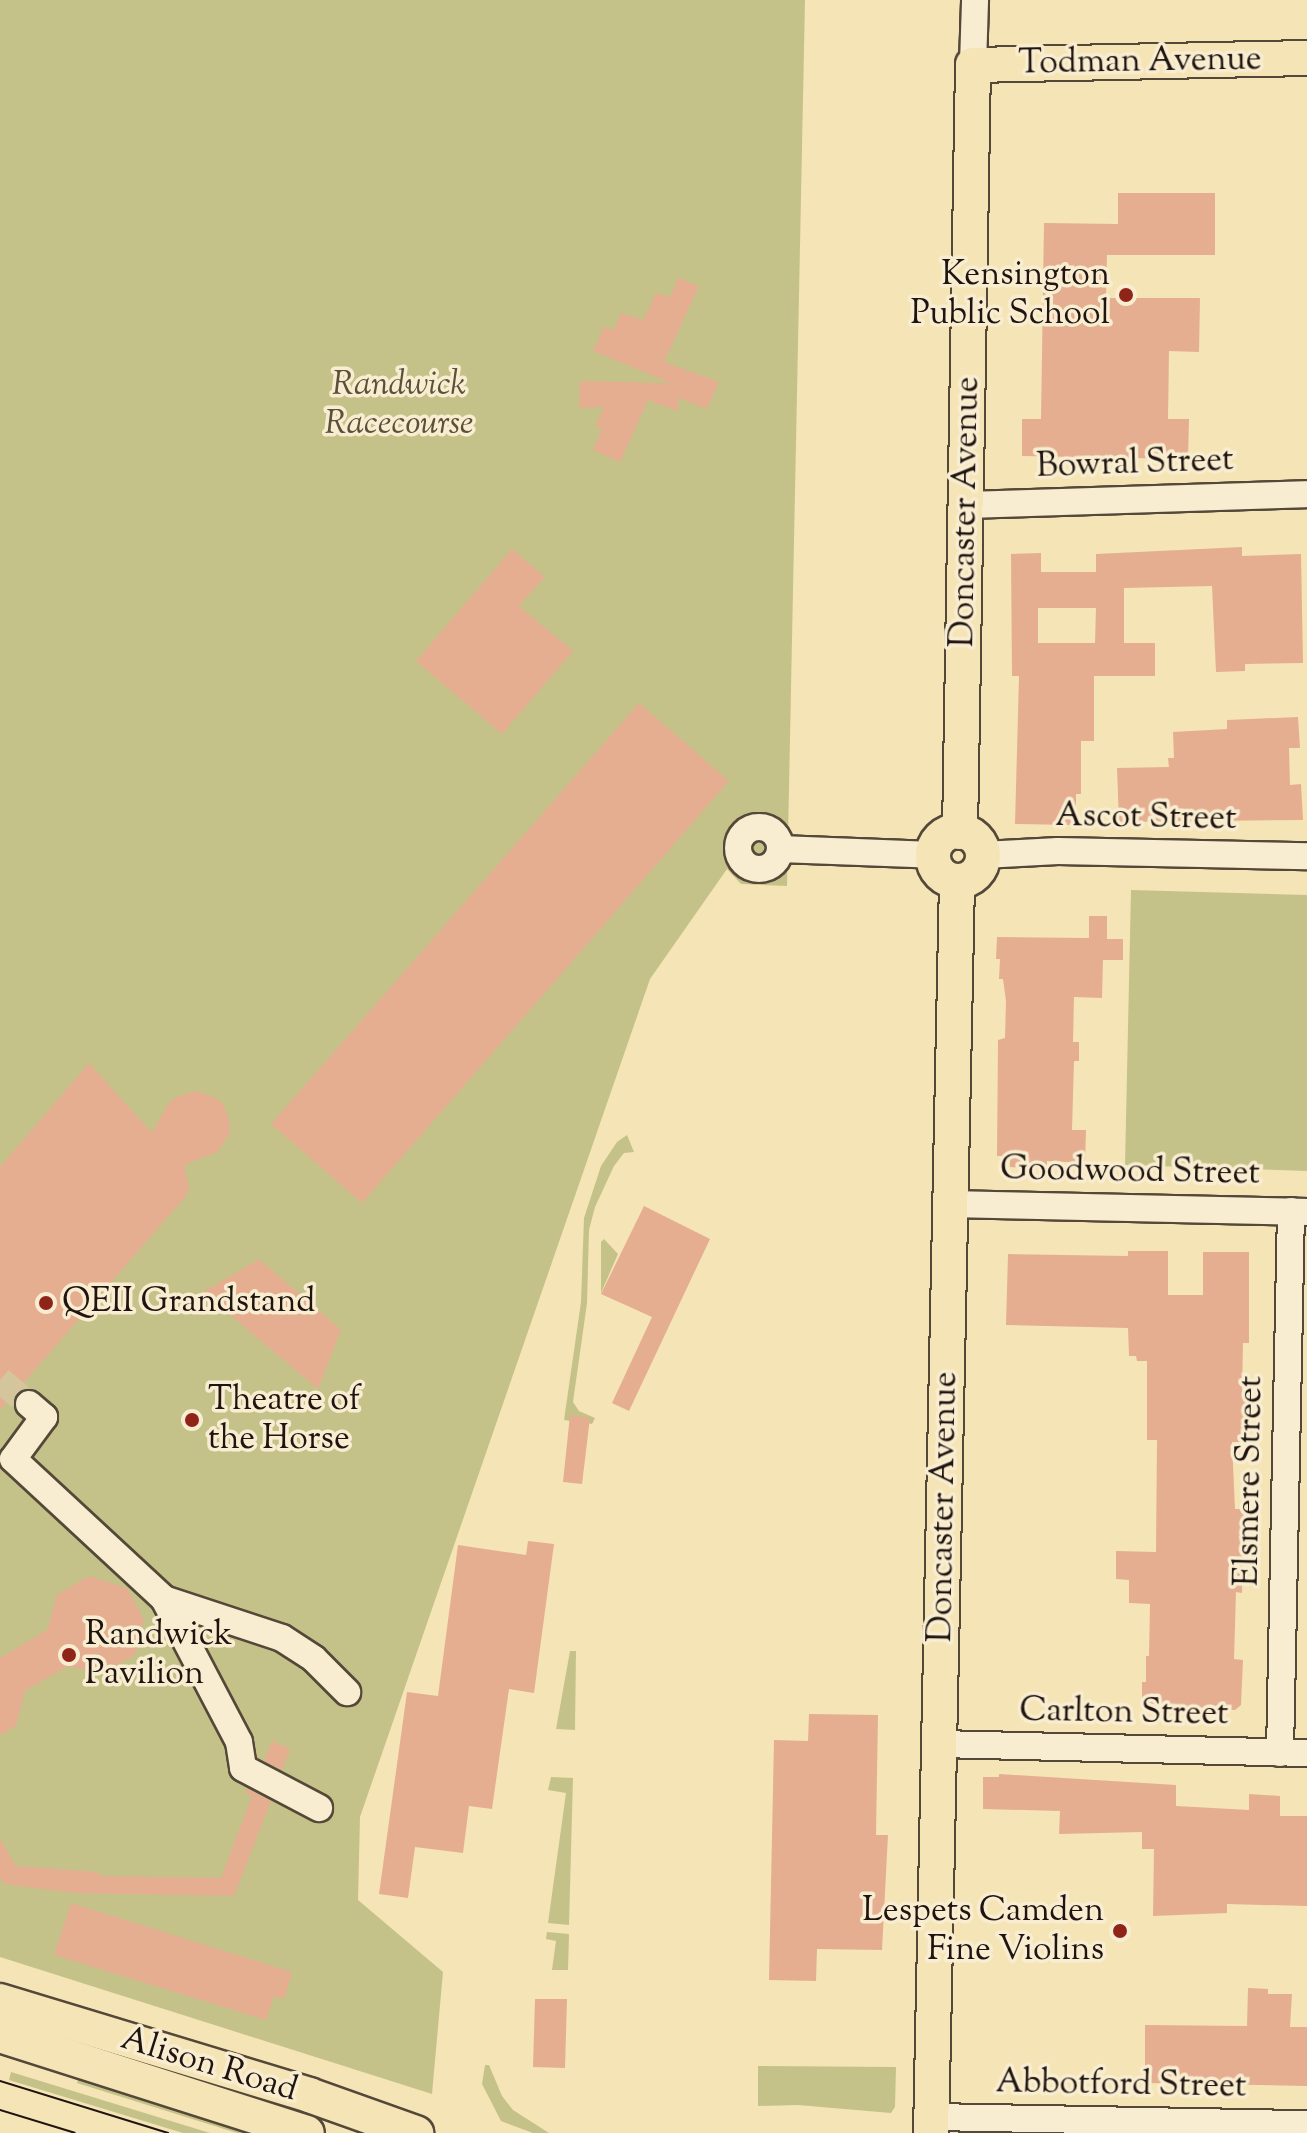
<!DOCTYPE html>
<html>
<head>
<meta charset="utf-8">
<style>
	body { margin:0 }
	#map { position:relative; width:1307px; height:2133px; overflow:hidden; background:#f5e4b6; font-family:"Sorts Mill Goudy",serif }
	div>[style] { position:absolute }
	[style*='--x'] { left:calc(var(--x)*1px); top:calc(var(--y)*1px); width:calc(var(--w)*1px); rotate:calc(var(--a)*1deg) }
	.green>* { inset:0; background:#c4c289 }
	.building>* { inset:0; background:#e5ae91 }
	.minor-tunnel>* { height:26px; margin-top:-13px; transform-origin:0; background:repeating-linear-gradient(90deg,#d5c59d 0 26px,transparent 0 39px) }
	.roads { filter:drop-shadow(2px 0 #544839) drop-shadow(-2px 0 #544839) drop-shadow(0 2px #544839) drop-shadow(0 -2px #544839) }
	.minor>* { height:26px; margin:-13px; padding:0 13px; transform-origin:13px; border-radius:13px; background:#f8edd0 }
	.minor>.ring { margin:-13px; padding:0; box-sizing:content-box; background:none; border:26px solid #f8edd0; border-radius:50% }
	.major>* { height:34px; margin:-17px; padding:0 17px; transform-origin:17px; border-radius:17px; background:#f5e4b6 }
	.major>.ring { margin:-17px; padding:0; box-sizing:content-box; background:none; border:34px solid #f5e4b6; border-radius:50% }
	.tram>* { height:2px; margin:-1px; padding:0 1px; transform-origin:1px; border-radius:1px; background:#1f140f }
	.dots>* { width:22px; height:22px; translate:-50% -50%; box-sizing:border-box; border:4px solid #f8edd0; border-radius:50% }
	span { translate:-50% -50%; white-space:nowrap; text-align:center; line-height:1.15; -webkit-text-stroke:7px #f8edd0; paint-order:stroke }
	.street-label { font-size:34px; color:#1f140f }
	.poi-label { font-size:34px; color:#1f140f }
	.right { translate:-100% -50%; text-align:right }
	.left { translate:0 -50%; text-align:left }
	.park-label { font-size:34px; color:#59513a; font-style:italic }
</style>
</head>
<body>
<div id="map">
	<div class="green">
		<i style="clip-path:polygon(0 0,805px 0,787px 886px,741px 884px,727px 869px,650px 979px,360px 1817px,358px 1900px,443px 1972px,432px 2094px,0 1957px)"></i>
		<i style="clip-path:polygon(1131px 890px,1307px 895px,1307px 1171px,1125px 1165px)"></i>
		<i style="clip-path:polygon(627px 1135px,634px 1152px,624px 1153px,614px 1166px,595px 1207px,589px 1230px,587px 1303px,573px 1402px,579px 1411px,595px 1418px,592px 1424px,564px 1420px,581px 1302px,584px 1218px,601px 1166px,617px 1142px)"></i>
		<i style="clip-path:polygon(604px 1239px,618px 1254px,601px 1293px,601px 1242px)"></i>
		<i style="clip-path:polygon(570px 1651px,576px 1651px,575px 1730px,556px 1729px)"></i>
		<i style="clip-path:polygon(551px 1777px,573px 1778px,569px 1925px,548px 1923px,566px 1793px,548px 1790px)"></i>
		<i style="clip-path:polygon(547px 1932px,569px 1934px,568px 1970px,552px 1970px,556px 1941px,546px 1939px)"></i>
		<i style="clip-path:polygon(485px 2065px,489px 2065px,502px 2096px,513px 2110px,549px 2133px,533px 2133px,501px 2121px,482px 2084px)"></i>
		<i style="clip-path:polygon(758px 2066px,896px 2067px,895px 2107px,891px 2113px,798px 2105px,758px 2106px)"></i>
		<i style="clip-path:polygon(11px 2072px,210px 2133px,183px 2133px,9px 2080px)"></i>
		<i style="clip-path:polygon(78px 2079px,251px 2133px,237px 2133px,77px 2083px)"></i>
	</div>
	<div class="building">
		<i style="clip-path:polygon(1118px 193px,1215px 193px,1215px 255px,1107px 255px,1106px 298px,1200px 298px,1199px 352px,1169px 351px,1168px 419px,1189px 419px,1188px 459px,1022px 456px,1022px 419px,1041px 419px,1044px 223px,1118px 224px)"></i>
		<i style="clip-path:polygon(678px 278px,699px 286px,664px 362px,719px 382px,707px 409px,679px 398px,677px 411px,648px 400px,620px 462px,593px 450px,602px 429px,595px 427px,604px 407px,579px 408px,580px 381px,671px 383px,593px 351px,604px 327px,614px 330px,621px 313px,643px 320px,656px 293px,670px 297px)"></i>
		<i style="clip-path:polygon(evenodd,1242px 547px,1242px 556px,1301px 554px,1303px 663px,1245px 664px,1245px 671px,1216px 672px,1212px 586px,1124px 588px,1124px 643px,1155px 643px,1155px 676px,1094px 676px,1094px 741px,1081px 741px,1081px 794px,1076px 794px,1076px 825px,1015px 824px,1019px 676px,1012px 676px,1011px 554px,1041px 553px,1041px 572px,1096px 572px,1096px 554px,1242px 547px,1038px 608px,1096px 608px,1095px 643px,1038px 643px,1038px 608px)"></i>
		<i style="clip-path:polygon(512px 549px,545px 577px,519px 606px,573px 651px,502px 734px,416px 661px)"></i>
		<i style="clip-path:polygon(639px 703px,729px 781px,362px 1203px,271px 1124px)"></i>
		<i style="clip-path:polygon(1298px 717px,1300px 748px,1289px 748px,1290px 785px,1301px 784px,1303px 820px,1119px 822px,1117px 768px,1169px 767px,1168px 758px,1174px 758px,1173px 732px,1227px 729px,1227px 720px)"></i>
		<i style="clip-path:polygon(1089px 916px,1107px 916px,1107px 939px,1123px 939px,1123px 960px,1103px 960px,1102px 998px,1074px 997px,1073px 1042px,1079px 1042px,1079px 1061px,1074px 1061px,1072px 1130px,1086px 1130px,1085px 1163px,1047px 1161px,1047px 1169px,1010px 1167px,1010px 1156px,997px 1156px,998px 1040px,1005px 1038px,1006px 1001px,1003px 979px,999px 979px,1000px 959px,996px 959px,997px 937px,1089px 938px)"></i>
		<i style="clip-path:polygon(89px 1063px,152px 1133px,168px 1104px,176px 1097px,196px 1091px,216px 1098px,224px 1105px,230px 1125px,229px 1135px,217px 1152px,184px 1165px,189px 1188px,186px 1196px,0 1410px,0 1167px)"></i>
		<i style="clip-path:polygon(644px 1206px,710px 1239px,629px 1411px,612px 1403px,652px 1317px,601px 1294px)"></i>
		<i style="clip-path:polygon(1128px 1251px,1168px 1251px,1168px 1295px,1203px 1295px,1203px 1252px,1249px 1252px,1249px 1343px,1243px 1343px,1242px 1395px,1248px 1395px,1246px 1442px,1232px 1442px,1235px 1509px,1244px 1509px,1242px 1593px,1236px 1592px,1234px 1659px,1243px 1660px,1241px 1705px,1235px 1710px,1142px 1704px,1142px 1682px,1146px 1682px,1146px 1656px,1149px 1656px,1150px 1604px,1129px 1603px,1129px 1580px,1116px 1579px,1116px 1551px,1156px 1552px,1157px 1440px,1147px 1440px,1147px 1361px,1137px 1361px,1136px 1356px,1129px 1356px,1128px 1328px,1006px 1325px,1008px 1254px,1128px 1256px)"></i>
		<i style="clip-path:polygon(259px 1259px,341px 1330px,318px 1389px,203px 1292px)"></i>
		<i style="clip-path:polygon(570px 1415px,590px 1418px,582px 1484px,563px 1482px)"></i>
		<i style="clip-path:polygon(528px 1541px,554px 1544px,534px 1693px,509px 1689px,492px 1809px,469px 1806px,463px 1853px,415px 1847px,408px 1898px,379px 1894px,407px 1692px,438px 1696px,458px 1545px,526px 1555px)"></i>
		<i style="clip-path:polygon(89px 1576px,127px 1588px,144px 1620px,135px 1655px,102px 1674px,68px 1666px,25px 1691px,16px 1726px,0 1735px,0 1658px,47px 1630px,57px 1595px)"></i>
		<i style="clip-path:polygon(809px 1714px,878px 1715px,876px 1835px,888px 1835px,882px 1950px,817px 1949px,816px 1981px,769px 1980px,774px 1740px,808px 1741px)"></i>
		<i style="clip-path:polygon(272px 1741px,290px 1749px,282px 1770px,264px 1761px)"></i>
		<i style="clip-path:polygon(999px 1774px,1176px 1785px,1176px 1806px,1249px 1810px,1249px 1794px,1280px 1796px,1280px 1816px,1307px 1816px,1307px 1906px,1227px 1904px,1227px 1913px,1153px 1916px,1154px 1849px,1142px 1849px,1142px 1832px,1059px 1834px,1060px 1811px,983px 1809px,983px 1777px,999px 1777px)"></i>
		<i style="clip-path:polygon(247px 1788px,271px 1801px,234px 1896px,74px 1893px,4px 1884px,0 1877px,0 1839px,16px 1866px,99px 1872px,99px 1876px,221px 1878px,252px 1796px,245px 1793px)"></i>
		<i style="clip-path:polygon(71px 1903px,292px 1972px,284px 1999px,274px 1996px,266px 2020px,54px 1955px)"></i>
		<i style="clip-path:polygon(1248px 1988px,1268px 1989px,1268px 1994px,1292px 1994px,1290px 2027px,1307px 2027px,1307px 2086px,1145px 2083px,1145px 2025px,1247px 2026px)"></i>
		<i style="clip-path:polygon(535px 1999px,567px 1999px,565px 2068px,533px 2067px)"></i>
	</div>
	<div class="minor-tunnel">
		<i style="--x:0;--y:1380;--w:38;--a:40"></i>
	</div>
	<div class="roads">
		<div class="minor">
			<i style="--x:973;--y:65;--w:65;--a:-88.2"></i>
			<i style="--x:965;--y:505;--w:342;--a:-1.8"></i>
			<i class="ring" style="left:738px;top:827px;width:16px;height:16px"></i>
			<i style="--x:780;--y:849;--w:153;--a:2.2"></i>
			<i style="--x:983;--y:855;--w:75;--a:-3.1"></i>
			<i style="--x:1058;--y:851;--w:249;--a:1.2"></i>
			<i style="--x:951;--y:1204;--w:356;--a:1.3"></i>
			<i style="--x:29;--y:1404;--w:20;--a:41"></i>
			<i style="--x:44;--y:1417;--w:52;--a:126.4"></i>
			<i style="--x:13;--y:1459;--w:206;--a:42.8"></i>
			<i style="--x:164;--y:1599;--w:124;--a:18.3"></i>
			<i style="--x:282;--y:1638;--w:38;--a:33"></i>
			<i style="--x:314;--y:1659;--w:47;--a:45"></i>
			<i style="--x:164;--y:1599;--w:161;--a:62.3"></i>
			<i style="--x:239;--y:1742;--w:26;--a:81"></i>
			<i style="--x:243;--y:1768;--w:86;--a:27.8"></i>
			<i style="--x:939;--y:1744;--w:368;--a:1.4"></i>
			<i style="--x:1280;--y:1753;--w:542;--a:-88.84"></i>
			<i style="--x:933;--y:2117;--w:374;--a:1.1"></i>
		</div>
		<div class="major">
			<i class="ring" style="left:933px;top:831px;width:16px;height:16px"></i>
			<i style="--x:960;--y:832;--w:767;--a:-89.03"></i>
			<i style="--x:973;--y:65;--w:334;--a:-1.2"></i>
			<i style="--x:0;--y:2001;--w:323;--a:16.9"></i>
			<i style="--x:309;--y:2095;--w:114;--a:19.6"></i>
			<i style="--x:0;--y:2035;--w:322;--a:17.7"></i>
			<i style="--x:931;--y:2133;--w:1252;--a:-88.81"></i>
		</div>
	</div>
	<div class="tram">
		<i style="--x:0;--y:2081;--w:176;--a:17.2"></i>
		<i style="--x:0;--y:2110;--w:78;--a:17"></i>
	</div>
	<div class="dots">
		<i style="left:1126px;top:295px;background:#8f2418"></i>
		<i style="left:46px;top:1303px;background:#8f2418"></i>
		<i style="left:192px;top:1420px;background:#8f2418"></i>
		<i style="left:69px;top:1655px;background:#8f2418"></i>
		<i style="left:1120px;top:1931px;background:#8f2418"></i>
	</div>
	<div class="street-label">
		<span style="left:1140px;top:62px;rotate:-1deg">Todman Avenue</span>
		<span style="left:1135px;top:464px;rotate:-2deg">Bowral Street</span>
		<span style="left:966px;top:512px;rotate:-89deg">Doncaster Avenue</span>
		<span style="left:1146px;top:818px;rotate:1deg">Ascot Street</span>
		<span style="left:1130px;top:1172px;rotate:1deg">Goodwood Street</span>
		<span style="left:1250px;top:1481px;rotate:-89deg">Elsmere Street</span>
		<span style="left:944px;top:1507px;rotate:-89deg">Doncaster Avenue</span>
		<span style="left:1124px;top:1713px;rotate:1deg">Carlton Street</span>
		<span style="left:209px;top:2065px;rotate:17deg">Alison Road</span>
		<span style="left:1121px;top:2085px;rotate:1deg">Abbotford Street</span>
	</div>
	<div class="poi-label">
		<span class="right" style="left:1110px;top:295px">Kensington<br>Public School</span>
		<span class="left" style="left:62px;top:1303px">QEII Grandstand</span>
		<span class="left" style="left:208px;top:1420px">Theatre of<br>the Horse</span>
		<span class="left" style="left:85px;top:1655px">Randwick<br>Pavilion</span>
		<span class="right" style="left:1104px;top:1931px">Lespets Camden<br>Fine Violins</span>
	</div>
	<div class="park-label">
		<span style="left:399px;top:405px">Randwick<br>Racecourse</span>
	</div>
</div>
</body>
</html>
